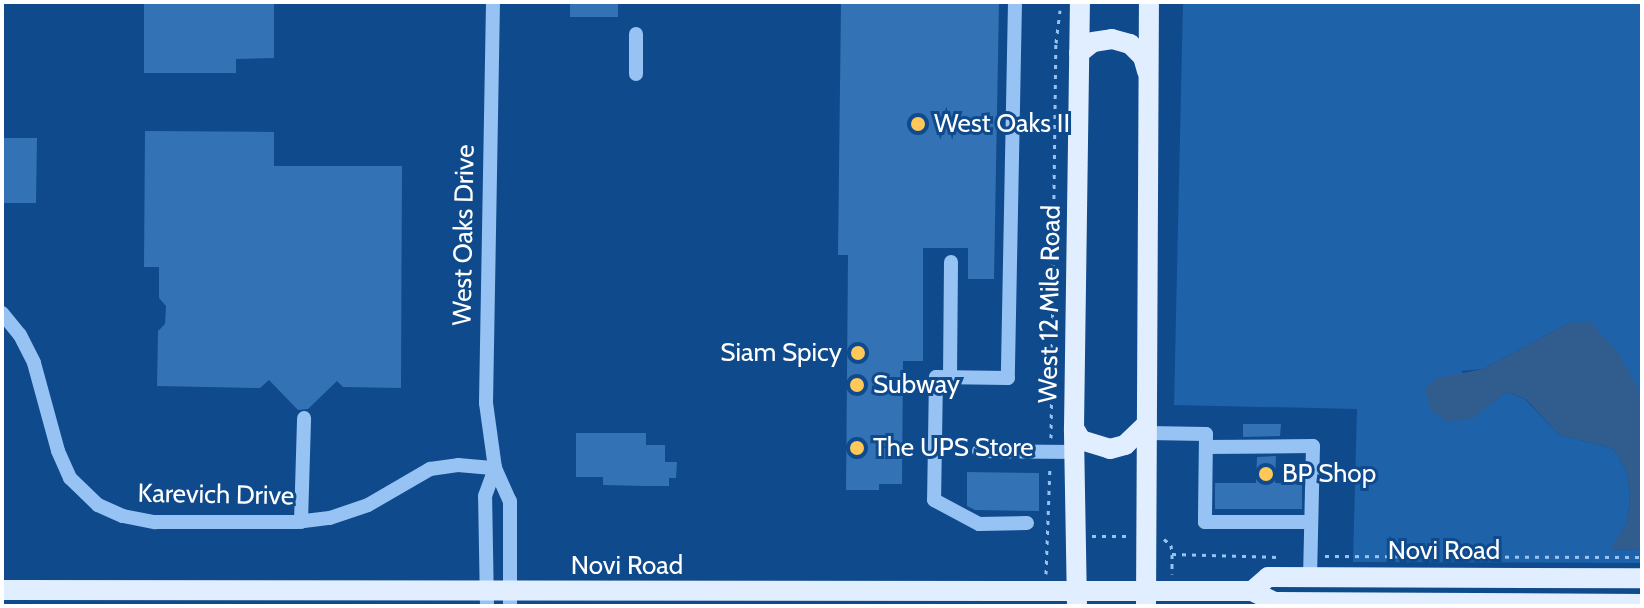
<!DOCTYPE html>
<html>
<head>
<meta charset="utf-8">
<style>
	body { margin:0 }
	#map { position:relative; width:1644px; height:608px; overflow:hidden; background:#0f4a8c; font-family:Cabin,sans-serif }
	div>[style] { position:absolute }
	[style*='--x'] { left:calc(var(--x)*1px); top:calc(var(--y)*1px); width:calc(var(--w)*1px); rotate:calc(var(--a)*1deg) }
	.green>* { inset:0; background:#1e62aa }
	.water>* { inset:0; background:#315d8e }
	.building>* { inset:0; background:#3372b4 }
	.path>* { height:3px; margin-top:-1.5px; transform-origin:0; background:repeating-linear-gradient(90deg,#96c3f3 0 4px,transparent 0 10px) }
	.minor>* { height:14px; margin:-7px; padding:0 7px; transform-origin:7px; border-radius:7px; background:#96c3f3 }
	.major>* { height:20px; margin:-10px; padding:0 10px; transform-origin:10px; border-radius:10px; background:#e1eeff }
	.dots>* { width:22px; height:22px; translate:-50% -50%; box-sizing:border-box; border:4px solid #0f4a8c; border-radius:50% }
	span { translate:-50% -50%; white-space:nowrap; text-align:center; line-height:1.15; -webkit-text-stroke:6px #0f4a8c; paint-order:stroke }
	.poi-label { font-size:26px; color:#fff }
	.left { translate:0 -50%; text-align:left }
	.right { translate:-100% -50%; text-align:right }
	.street-label { font-size:26px; color:#fff }
	.frame { position:absolute; inset:0; border:4px solid #fff; pointer-events:none }
</style>
</head>
<body>
<div id="map">
	<div class="green">
		<i style="clip-path:polygon(1183px 2px,1642px 2px,1642px 396px,1569px 323px,1483px 369px,1461px 371px,1494px 401px,1506px 392px,1525px 399px,1558px 434px,1614px 449px,1627px 472px,1630px 498px,1627px 523px,1611px 549px,1642px 550px,1642px 563px,1353px 562px,1357px 409px,1174px 405px)"></i>
	</div>
	<div class="water">
		<i style="clip-path:polygon(1591px 322px,1620px 355px,1642px 396px,1642px 550px,1610px 549px,1627px 523px,1630px 498px,1627px 472px,1614px 449px,1558px 434px,1526px 399px,1506px 392px,1473px 418px,1448px 422px,1431px 410px,1425px 389px,1437px 378px,1483px 369px,1569px 323px)"></i>
	</div>
	<div class="building">
		<i style="clip-path:polygon(144px 2px,274px 2px,274px 58px,236px 59px,236px 73px,144px 73px)"></i>
		<i style="clip-path:polygon(570px 2px,618px 2px,618px 17px,570px 17px)"></i>
		<i style="clip-path:polygon(841px 2px,999px 2px,994px 279px,968px 279px,968px 248px,923px 248px,923px 361px,903px 361px,902px 484px,879px 484px,879px 490px,846px 490px,848px 255px,838px 255px)"></i>
		<i style="clip-path:polygon(145px 131px,274px 132px,274px 166px,402px 166px,401px 388px,343px 387px,337px 381px,308px 409px,298px 410px,269px 380px,260px 388px,157px 386px,158px 331px,165px 324px,166px 306px,159px 298px,159px 267px,144px 267px)"></i>
		<i style="clip-path:polygon(2px 138px,37px 138px,36px 203px,2px 203px)"></i>
		<i style="clip-path:polygon(1243px 424px,1281px 424px,1280px 436px,1243px 437px)"></i>
		<i style="clip-path:polygon(576px 433px,646px 433px,646px 445px,665px 445px,665px 462px,677px 462px,676px 478px,669px 478px,669px 486px,643px 486px,603px 485px,603px 477px,576px 477px)"></i>
		<i style="clip-path:polygon(1276px 456px,1275px 483px,1302px 484px,1302px 509px,1215px 509px,1215px 483px,1256px 483px,1257px 457px)"></i>
		<i style="clip-path:polygon(967px 472px,1039px 473px,1039px 511px,975px 510px,967px 506px)"></i>
	</div>
	<div class="path">
		<i style="--x:1051;--y:438;--w:395;--a:-89.3"></i>
		<i style="--x:1056;--y:43;--w:33;--a:-83"></i>
		<i style="--x:1092;--y:536;--w:37;--a:0"></i>
		<i style="--x:1164;--y:539;--w:9;--a:41"></i>
		<i style="--x:1171;--y:545;--w:9;--a:84"></i>
		<i style="--x:1172;--y:554;--w:105;--a:1.6"></i>
		<i style="--x:1172;--y:554;--w:20;--a:90"></i>
		<i style="--x:1325;--y:556;--w:317;--a:0.2"></i>
		<i style="--x:1046;--y:574;--w:108;--a:-87.9"></i>
	</div>
	<div class="minor">
		<i style="--x:493;--y:2;--w:401;--a:91"></i>
		<i style="--x:486;--y:403;--w:66;--a:82.1"></i>
		<i style="--x:495;--y:468;--w:36;--a:66"></i>
		<i style="--x:510;--y:501;--w:105;--a:90"></i>
		<i style="--x:1015;--y:2;--w:376;--a:91.1"></i>
		<i style="--x:1008;--y:378;--w:72;--a:-179.2"></i>
		<i style="--x:936;--y:377;--w:123;--a:90.9"></i>
		<i style="--x:934;--y:500;--w:51;--a:28.1"></i>
		<i style="--x:979;--y:524;--w:48;--a:-1.2"></i>
		<i style="--x:636;--y:74;--w:40;--a:-90"></i>
		<i style="--x:2;--y:313;--w:28;--a:51"></i>
		<i style="--x:20;--y:335;--w:31;--a:63"></i>
		<i style="--x:34;--y:363;--w:91;--a:74.7"></i>
		<i style="--x:58;--y:451;--w:30;--a:66"></i>
		<i style="--x:70;--y:478;--w:39;--a:44"></i>
		<i style="--x:98;--y:505;--w:27;--a:24"></i>
		<i style="--x:123;--y:516;--w:33;--a:11"></i>
		<i style="--x:155;--y:522;--w:141;--a:0"></i>
		<i style="--x:296;--y:522;--w:34;--a:-7"></i>
		<i style="--x:330;--y:518;--w:40;--a:-18.9"></i>
		<i style="--x:368;--y:505;--w:72;--a:-30.1"></i>
		<i style="--x:430;--y:469;--w:28;--a:-8"></i>
		<i style="--x:458;--y:465;--w:37;--a:5"></i>
		<i style="--x:950;--y:377;--w:115;--a:-89.5"></i>
		<i style="--x:1148;--y:433;--w:58;--a:1"></i>
		<i style="--x:1206;--y:434;--w:88;--a:90.7"></i>
		<i style="--x:1205;--y:522;--w:106;--a:0"></i>
		<i style="--x:1206;--y:447;--w:107;--a:-0.5"></i>
		<i style="--x:1313;--y:446;--w:131;--a:91.3"></i>
		<i style="--x:979;--y:451;--w:96;--a:0.6"></i>
		<i style="--x:301;--y:522;--w:104;--a:-88.3"></i>
		<i style="--x:487;--y:606;--w:110;--a:-91"></i>
		<i style="--x:485;--y:496;--w:30;--a:-70"></i>
	</div>
	<div class="major">
		<i style="--x:1079;--y:53;--w:18;--a:-38"></i>
		<i style="--x:1093;--y:42;--w:19;--a:-9"></i>
		<i style="--x:1112;--y:39;--w:19;--a:16"></i>
		<i style="--x:1130;--y:44;--w:18;--a:45"></i>
		<i style="--x:1143;--y:57;--w:15;--a:74"></i>
		<i style="--x:1074;--y:428;--w:14;--a:60"></i>
		<i style="--x:1081;--y:440;--w:30;--a:17"></i>
		<i style="--x:1110;--y:449;--w:16;--a:-15"></i>
		<i style="--x:1125;--y:445;--w:30;--a:-44"></i>
		<i style="--x:2;--y:590;--w:1250;--a:0.05"></i>
		<i style="--x:1252;--y:591;--w:25;--a:26"></i>
		<i style="--x:1275;--y:602;--w:367;--a:0.3"></i>
		<i style="--x:1252;--y:591;--w:21;--a:-41"></i>
		<i style="--x:1268;--y:577;--w:374;--a:0.2"></i>
		<i style="--x:1077;--y:606;--w:178;--a:-91"></i>
		<i style="--x:1074;--y:428;--w:426;--a:-89.2"></i>
		<i style="--x:1146;--y:606;--w:604;--a:-89.72"></i>
	</div>
	<div class="dots">
		<i style="left:918px;top:124px;background:#ffc857"></i>
		<i style="left:858px;top:353px;background:#ffc857"></i>
		<i style="left:857px;top:385px;background:#ffc857"></i>
		<i style="left:857px;top:448px;background:#ffc857"></i>
		<i style="left:1266px;top:474px;background:#ffc857"></i>
	</div>
	<div class="poi-label">
		<span class="left" style="left:934px;top:124px">West Oaks II</span>
		<span class="right" style="left:842px;top:353px">Siam Spicy</span>
		<span class="left" style="left:873px;top:385px">Subway</span>
		<span class="left" style="left:873px;top:448px">The UPS Store</span>
		<span class="left" style="left:1282px;top:474px">BP Shop</span>
	</div>
	<div class="street-label">
		<span style="left:464px;top:235px;rotate:-89deg">West Oaks Drive</span>
		<span style="left:1050px;top:304px;rotate:-89deg">West 12 Mile Road</span>
		<span style="left:216px;top:495px;rotate:1deg">Karevich Drive</span>
		<span style="left:1444px;top:551px">Novi Road</span>
		<span style="left:627px;top:566px">Novi Road</span>
	</div>
	<div class="frame"></div>
</div>
</body>
</html>
